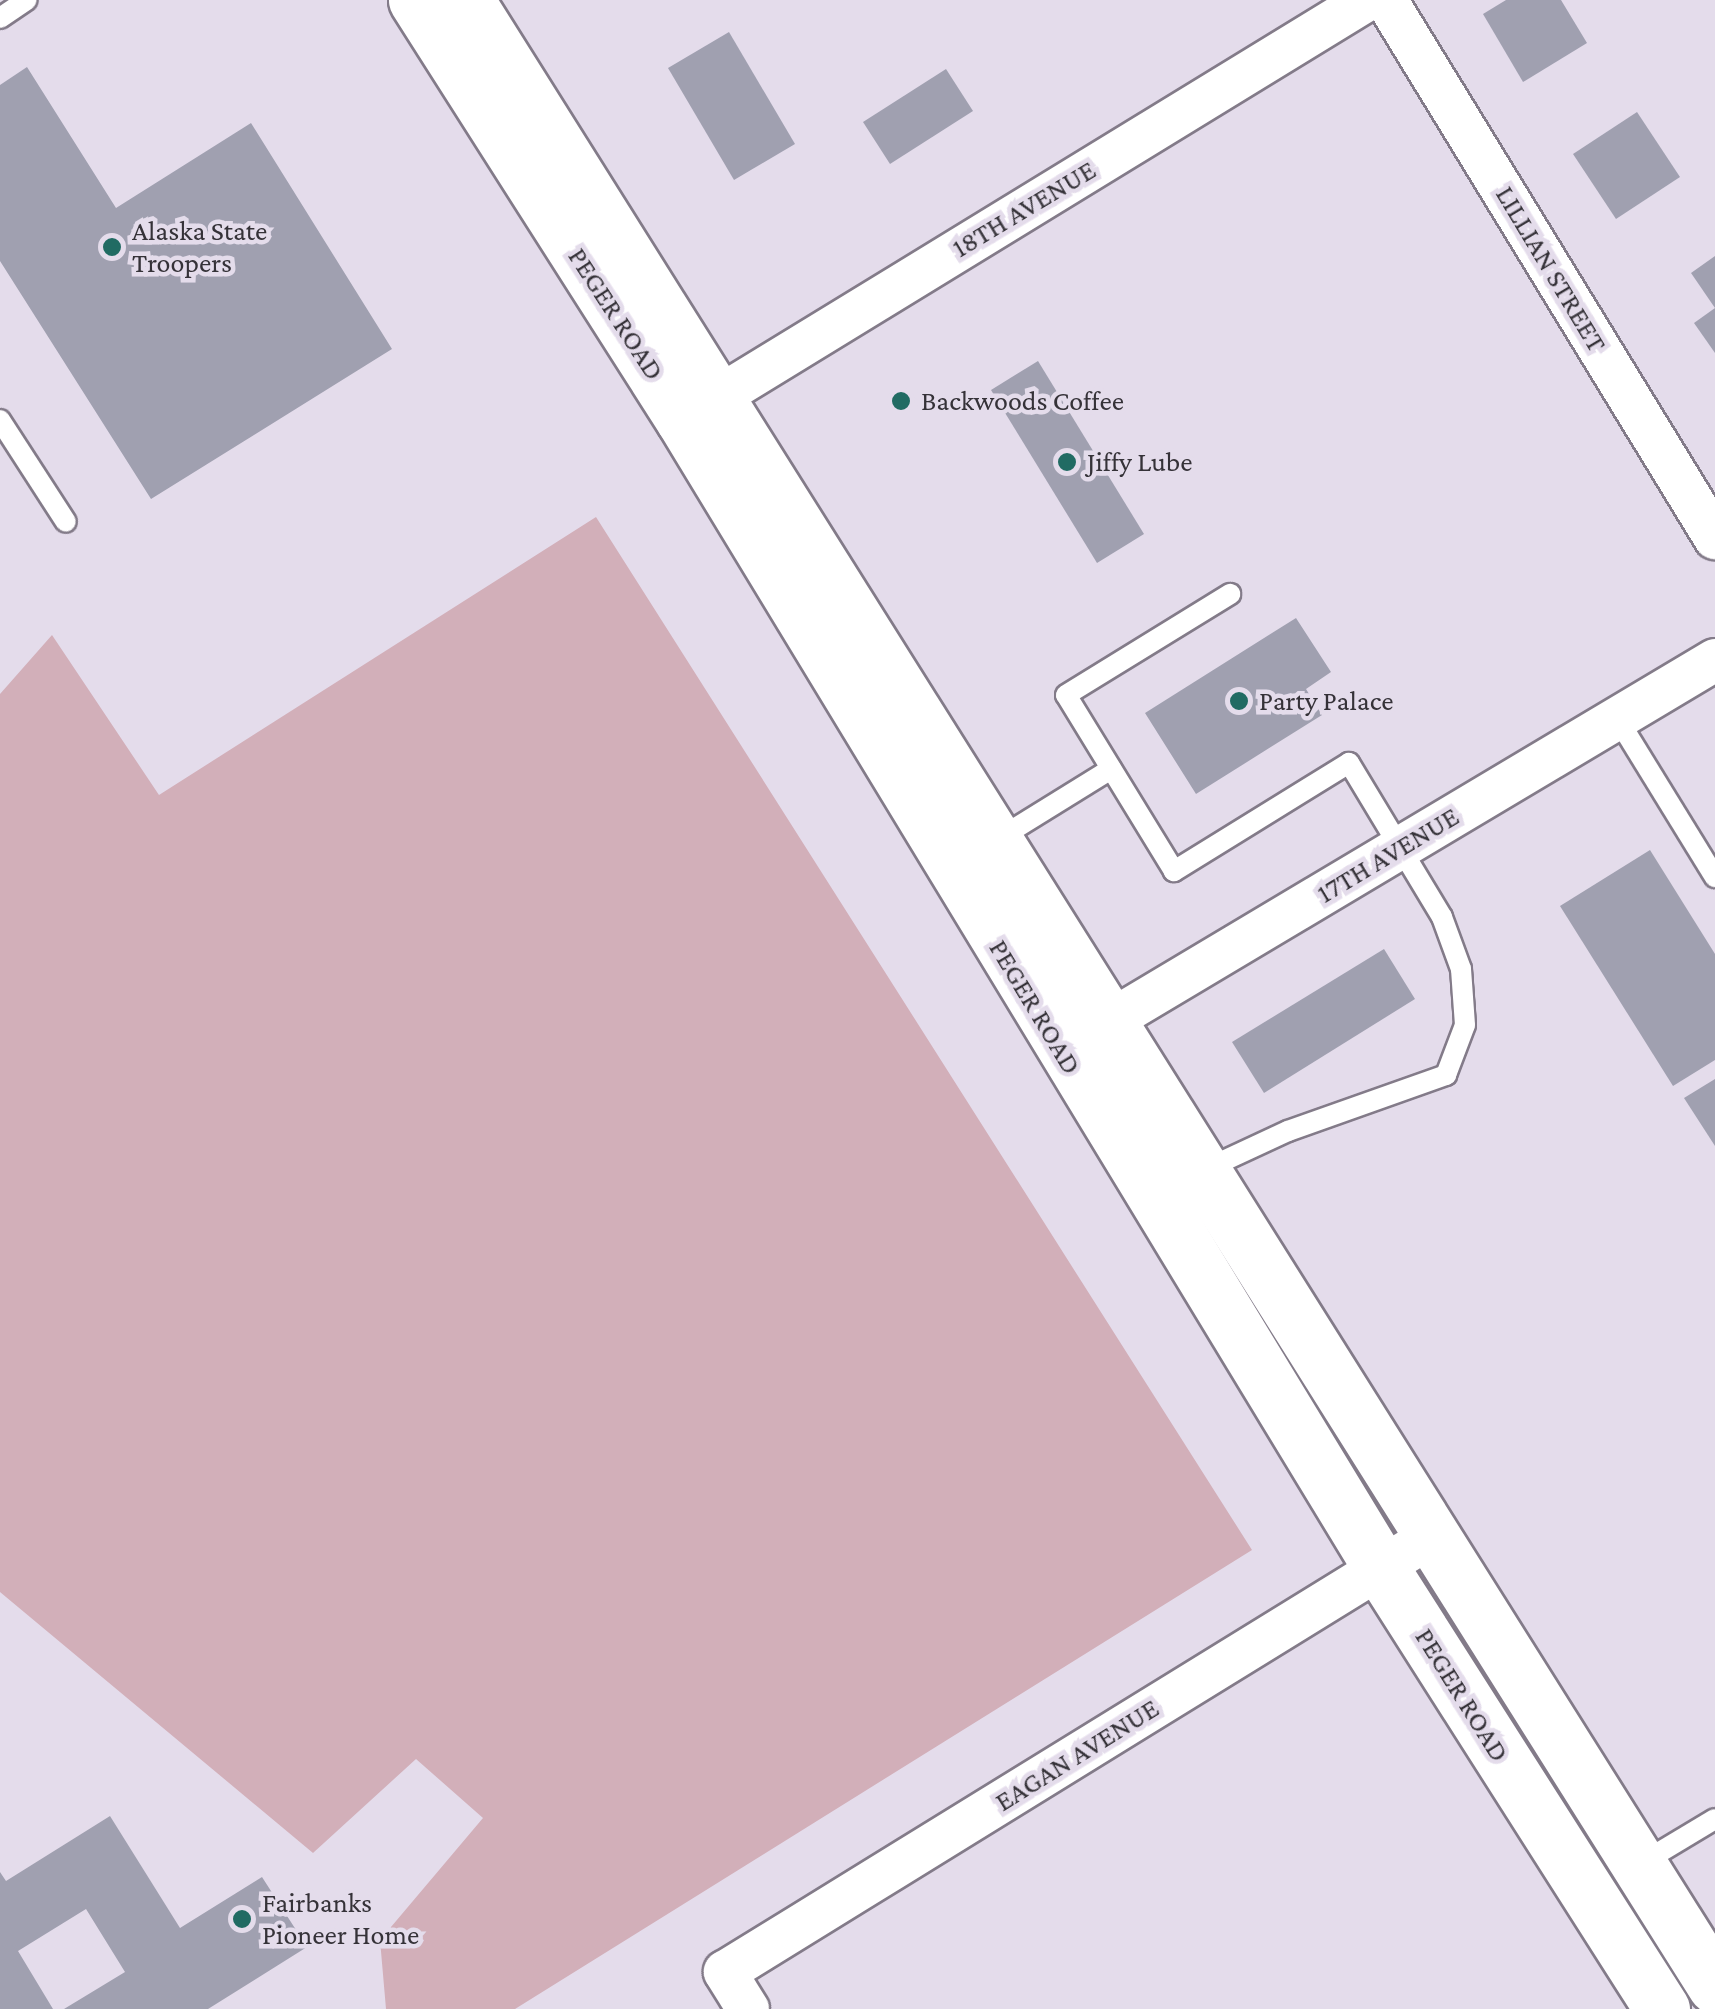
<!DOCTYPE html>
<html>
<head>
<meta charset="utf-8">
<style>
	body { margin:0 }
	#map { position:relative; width:1715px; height:2009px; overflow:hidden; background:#e4dceb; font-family:"Crimson Pro",serif }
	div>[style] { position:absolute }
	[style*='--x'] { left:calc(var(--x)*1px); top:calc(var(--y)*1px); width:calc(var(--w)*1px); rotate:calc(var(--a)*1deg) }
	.green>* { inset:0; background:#d2afb9 }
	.building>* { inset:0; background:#a0a0b0 }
	.roads { filter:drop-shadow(2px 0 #837b89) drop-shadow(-2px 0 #837b89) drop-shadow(0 2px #837b89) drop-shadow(0 -2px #837b89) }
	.service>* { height:20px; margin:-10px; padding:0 10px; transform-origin:10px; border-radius:10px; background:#fff }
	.minor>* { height:42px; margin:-21px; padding:0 21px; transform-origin:21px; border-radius:21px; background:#fff }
	.secondary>* { height:55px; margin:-27.5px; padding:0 27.5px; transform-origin:27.5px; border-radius:27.5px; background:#fff }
	.dots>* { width:28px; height:28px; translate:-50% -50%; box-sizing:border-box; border:5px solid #e4dceb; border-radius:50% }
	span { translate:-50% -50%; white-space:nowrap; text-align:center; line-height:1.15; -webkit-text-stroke:9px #e4dceb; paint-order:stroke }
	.street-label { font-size:28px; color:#353238 }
	.poi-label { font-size:28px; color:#353238 }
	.left { translate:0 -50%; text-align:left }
</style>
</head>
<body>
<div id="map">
	<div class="green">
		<i style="clip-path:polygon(596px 517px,1252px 1550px,515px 2009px,386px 2009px,380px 1940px,483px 1818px,416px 1759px,313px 1853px,0 1592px,0 694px,52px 635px,159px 795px)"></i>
	</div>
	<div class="building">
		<i style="clip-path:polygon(1506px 0,1561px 0,1587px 43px,1523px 82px,1483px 14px)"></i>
		<i style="clip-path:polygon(729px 32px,795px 144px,734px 180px,668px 68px)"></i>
		<i style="clip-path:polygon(27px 67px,116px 208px,251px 123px,392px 349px,151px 499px,0 261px,0 85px)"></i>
		<i style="clip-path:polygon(946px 69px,973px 111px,890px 164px,863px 122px)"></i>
		<i style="clip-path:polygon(1637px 112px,1680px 177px,1616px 219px,1573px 154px)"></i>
		<i style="clip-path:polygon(1715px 256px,1715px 308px,1691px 273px)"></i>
		<i style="clip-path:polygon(1715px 308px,1715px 353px,1694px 323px)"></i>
		<i style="clip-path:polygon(1038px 361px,1144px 534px,1097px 563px,991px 390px)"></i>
		<i style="clip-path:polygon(1296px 618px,1331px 672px,1306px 689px,1322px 715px,1196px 794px,1145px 713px)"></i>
		<i style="clip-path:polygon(1650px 850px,1715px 954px,1715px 1060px,1673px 1086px,1560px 906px)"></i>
		<i style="clip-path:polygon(1384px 949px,1415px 999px,1264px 1093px,1232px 1042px)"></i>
		<i style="clip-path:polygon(1715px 1079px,1715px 1146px,1684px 1098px)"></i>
		<i style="clip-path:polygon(110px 1816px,180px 1928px,262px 1877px,307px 1947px,208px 2009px,64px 2009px,125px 1972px,86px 1909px,18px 1951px,53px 2009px,0 2009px,0 1872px,6px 1881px)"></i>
	</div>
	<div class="roads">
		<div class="service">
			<i style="--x:0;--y:18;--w:32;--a:-34"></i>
			<i style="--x:0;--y:420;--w:121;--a:57.1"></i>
			<i style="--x:1617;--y:718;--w:187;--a:58.4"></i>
			<i style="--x:998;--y:839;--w:133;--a:-31.8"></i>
			<i style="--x:1206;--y:1169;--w:90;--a:-24.9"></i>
			<i style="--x:1288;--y:1131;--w:168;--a:-19.5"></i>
			<i style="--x:1446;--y:1075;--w:53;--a:-69.2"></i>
			<i style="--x:1465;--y:1025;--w:56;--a:-94.1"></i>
			<i style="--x:1461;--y:969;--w:55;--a:-110.1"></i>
			<i style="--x:1442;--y:917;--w:180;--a:-121.1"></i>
			<i style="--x:1349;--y:763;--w:206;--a:148.3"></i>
			<i style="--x:1174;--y:871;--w:206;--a:-121.5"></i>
			<i style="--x:1066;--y:695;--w:193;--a:-31.6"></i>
			<i style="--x:1640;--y:1864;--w:87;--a:-31"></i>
		</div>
		<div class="minor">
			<i style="--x:1386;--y:0;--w:631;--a:58.55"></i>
			<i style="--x:692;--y:413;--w:791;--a:-31.46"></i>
			<i style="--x:1083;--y:1037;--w:736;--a:-30.82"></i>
			<i style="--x:748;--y:2009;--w:44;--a:-121.9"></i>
			<i style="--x:725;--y:1972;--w:827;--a:-31.65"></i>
		</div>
		<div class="secondary">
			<i style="--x:416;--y:0;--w:497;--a:57.5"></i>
			<i style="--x:683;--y:419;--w:1344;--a:58.72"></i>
			<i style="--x:1381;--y:1568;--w:523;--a:57.5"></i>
			<i style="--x:466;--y:0;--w:2346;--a:57.83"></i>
		</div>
	</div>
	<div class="dots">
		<i style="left:112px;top:247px;background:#216b63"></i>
		<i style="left:901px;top:401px;background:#216b63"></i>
		<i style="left:1067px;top:462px;background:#216b63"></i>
		<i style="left:1239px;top:701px;background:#216b63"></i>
		<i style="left:242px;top:1919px;background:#216b63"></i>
	</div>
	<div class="street-label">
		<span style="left:1024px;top:209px;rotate:-31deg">18TH AVENUE</span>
		<span style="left:1551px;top:269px;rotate:59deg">LILLIAN STREET</span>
		<span style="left:616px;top:314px;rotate:57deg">PEGER ROAD</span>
		<span style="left:1388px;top:855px;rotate:-31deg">17TH AVENUE</span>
		<span style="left:1035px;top:1007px;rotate:59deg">PEGER ROAD</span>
		<span style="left:1462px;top:1695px;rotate:58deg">PEGER ROAD</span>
		<span style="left:1077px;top:1755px;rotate:-32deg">EAGAN AVENUE</span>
	</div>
	<div class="poi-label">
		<span class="left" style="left:132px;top:247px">Alaska State<br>Troopers</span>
		<span class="left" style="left:921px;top:401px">Backwoods Coffee</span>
		<span class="left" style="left:1087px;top:462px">Jiffy Lube</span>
		<span class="left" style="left:1259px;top:701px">Party Palace</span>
		<span class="left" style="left:262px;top:1919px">Fairbanks<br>Pioneer Home</span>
	</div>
</div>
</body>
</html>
